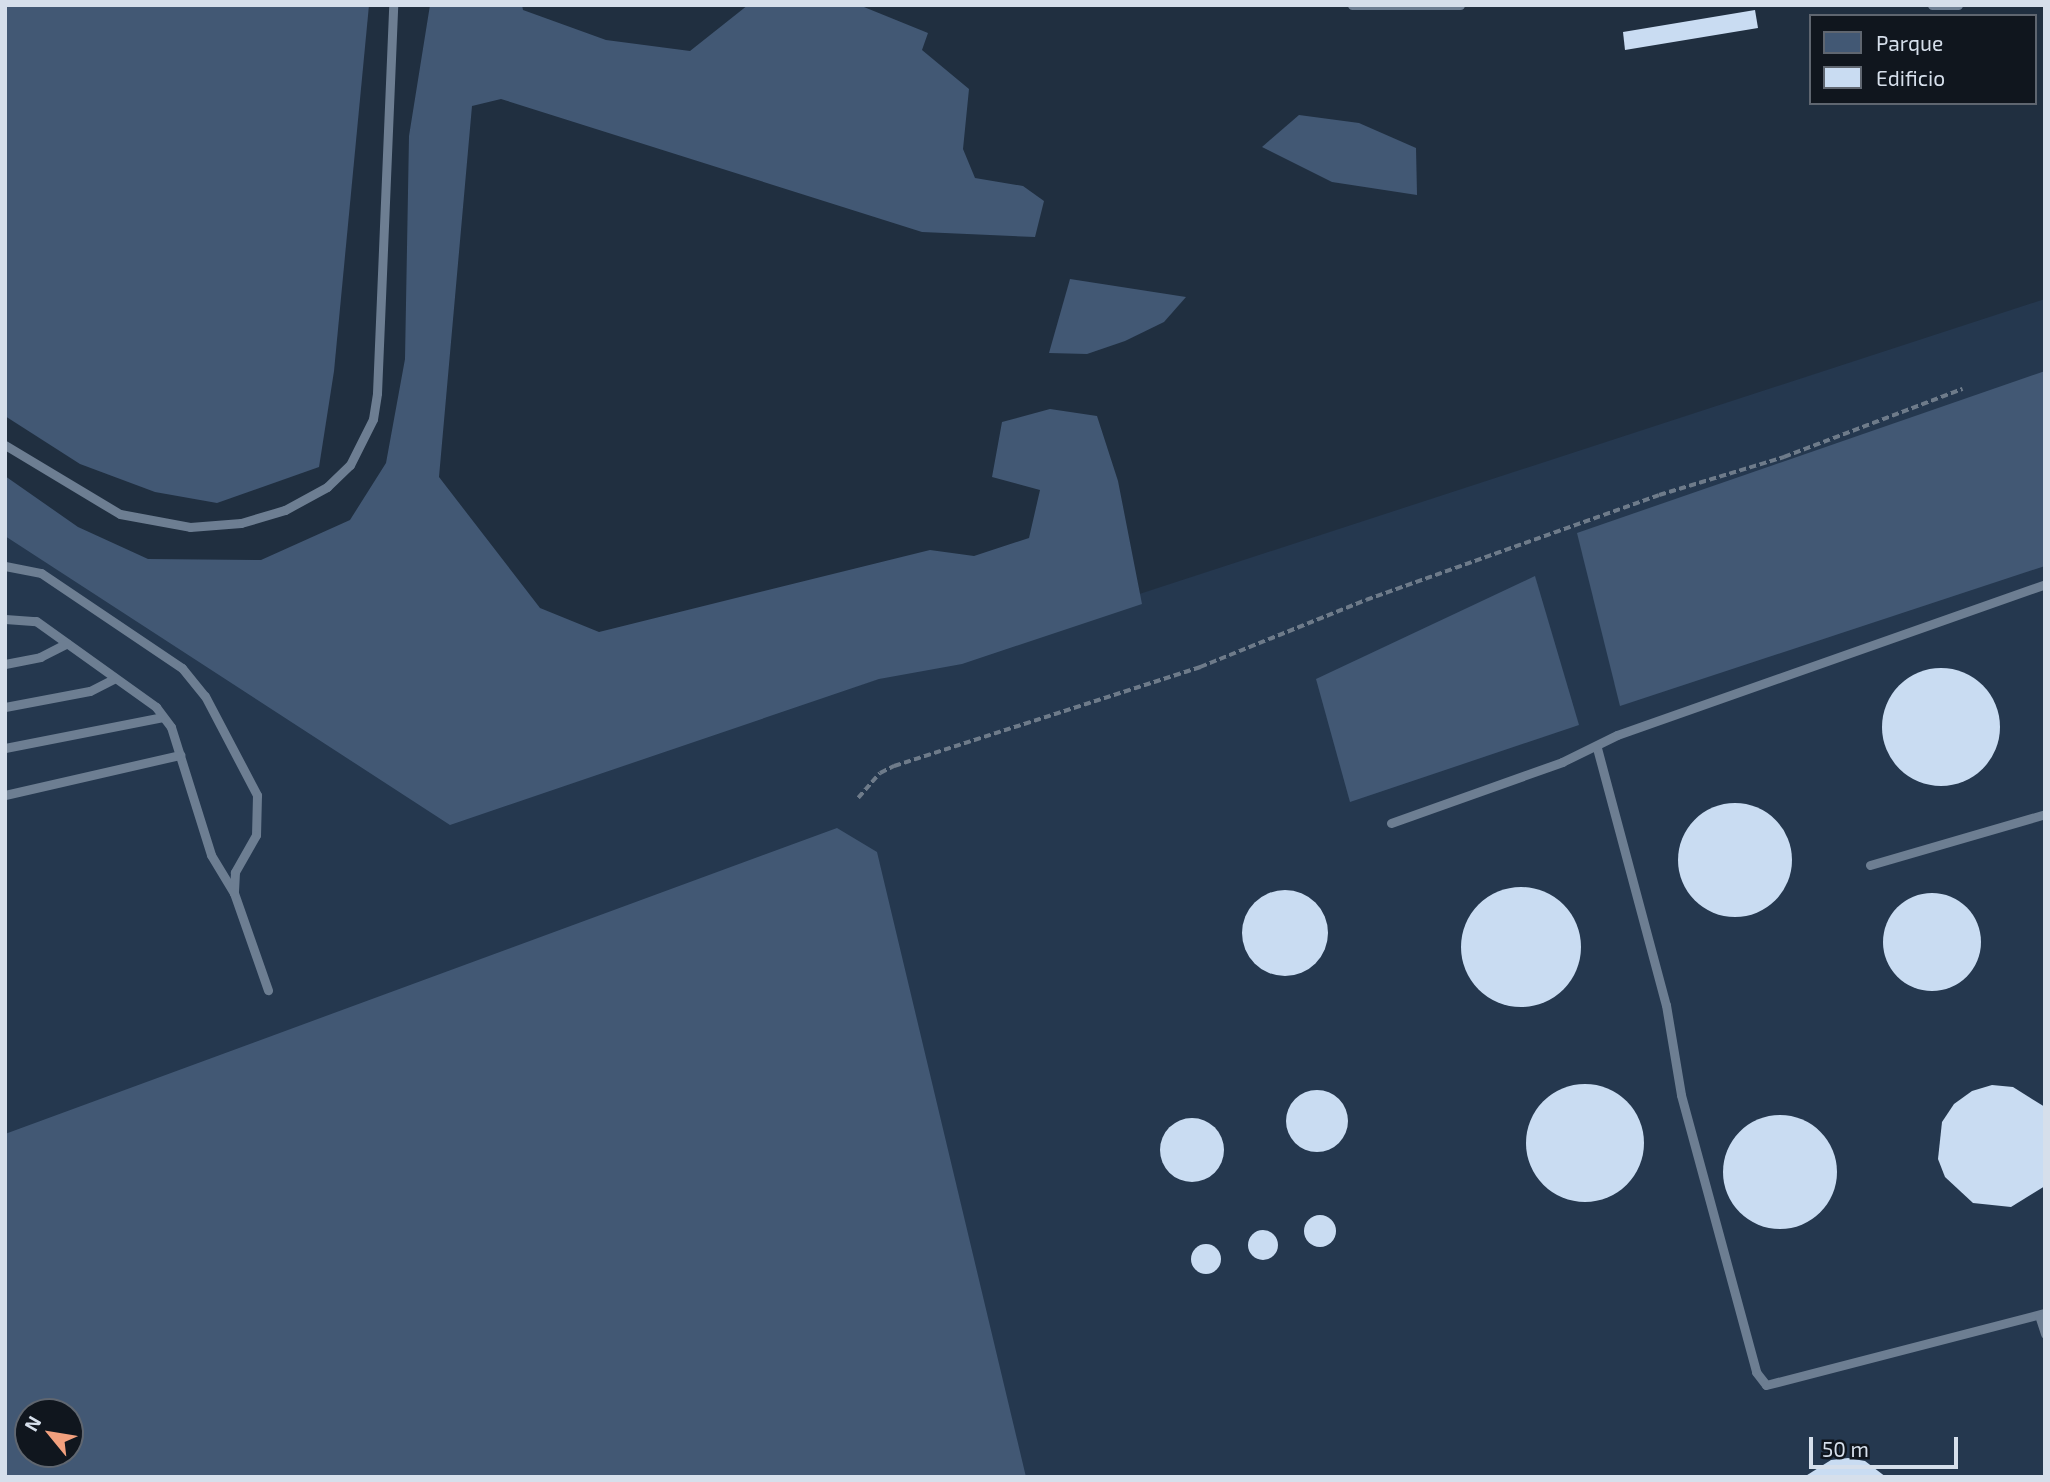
<!DOCTYPE html>
<html>
<head>
<meta charset="utf-8">
<style>
	body { margin:0 }
	#map { position:relative; width:2050px; height:1482px; overflow:hidden; background:#202f40; font-family:"Exo 2",sans-serif }
	div>[style] { position:absolute }
	[style*='--x'] { left:calc(var(--x)*1px); top:calc(var(--y)*1px); width:calc(var(--w)*1px); rotate:calc(var(--a)*1deg) }
	.built>* { inset:0; background:#25384f }
	.green>* { inset:0; background:#425874 }
	.building>* { inset:0; background:#c9dcf2 }
	.round { border-radius:50% }
	.path>* { height:3.5px; margin-top:-1.75px; transform-origin:0; background:repeating-linear-gradient(90deg,#6e7b8a 0 7px,transparent 0 10.5px) }
	.lane>* { height:9px; margin:-4.5px; padding:0 4.5px; transform-origin:4.5px; border-radius:4.5px; background:#6d7e92 }
	span { translate:-50% -50%; white-space:nowrap; text-align:center; line-height:1.15; -webkit-text-stroke:7px #10161e; paint-order:stroke }
	.frame { position:absolute; inset:0; border:7px solid #d6dfeb; pointer-events:none }
	.legend { position:absolute; left:1809px; top:14px; width:228px; height:91px; box-sizing:border-box; background:#10161e; border:2px solid #5f6670; margin:0; padding:9px 12px; list-style:none; font-size:21px; color:#d6dfeb }
	.legend li { display:flex; align-items:center; gap:14px; height:35px }
	.legend b { width:35px; border:2px solid #5f6670 }
	.north { position:absolute; left:14px; top:1398px; width:70px; height:70px; box-sizing:border-box; background:#10161e; border:2px solid #5f6670; border-radius:50%; rotate:300deg; font-size:19px; font-weight:700; line-height:28px; text-align:center; color:#d6dfeb }
	.north::after { content:''; display:block; margin:auto; width:24px; height:32px; background:#f2a07e; clip-path:polygon(50% 0,100% 100%,50% 72%,0 100%) }
	.scale { position:absolute; left:1809px; top:1437px; width:149px; height:32px; box-sizing:border-box; border:4px solid #d6dfeb; border-top:0; padding-left:9px; font-size:21px; line-height:24px; white-space:nowrap; color:#d6dfeb; -webkit-text-stroke:5px #10161e; paint-order:stroke }
</style>
</head>
<body>
<div id="map">
	<div class="built">
		<i style="clip-path:polygon(evenodd,2045px 299px,2045px 1477px,5px 1477px,5px 529px,467px 813px,2045px 299px,28px 1412px,70px 1412px,70px 1454px,28px 1454px,28px 1412px)"></i>
	</div>
	<div class="green">
		<i style="clip-path:polygon(5px 5px,369px 5px,334px 371px,319px 467px,217px 503px,155px 492px,80px 464px,5px 416px)"></i>
		<i style="clip-path:polygon(430px 5px,522px 5px,523px 10px,606px 40px,690px 51px,748px 5px,859px 5px,928px 33px,922px 50px,969px 89px,963px 149px,975px 178px,1023px 186px,1044px 201px,1035px 237px,922px 232px,501px 99px,472px 106px,439px 477px,540px 608px,599px 632px,930px 550px,974px 556px,1029px 538px,1040px 490px,992px 477px,1002px 422px,1050px 409px,1097px 416px,1118px 481px,1142px 604px,962px 664px,879px 679px,450px 825px,5px 536px,5px 476px,78px 527px,148px 559px,261px 560px,350px 520px,386px 463px,405px 359px,409px 136px)"></i>
		<i style="clip-path:polygon(1299px 115px,1359px 123px,1416px 148px,1417px 195px,1332px 182px,1262px 147px)"></i>
		<i style="clip-path:polygon(1070px 279px,1186px 297px,1164px 322px,1125px 341px,1087px 354px,1049px 353px)"></i>
		<i style="clip-path:polygon(2045px 371px,2045px 566px,1620px 706px,1577px 533px)"></i>
		<i style="clip-path:polygon(1535px 576px,1579px 725px,1350px 802px,1316px 679px)"></i>
		<i style="clip-path:polygon(evenodd,837px 828px,877px 852px,1026px 1477px,5px 1477px,5px 1134px,837px 828px,70px 1412px,70px 1454px,28px 1454px,28px 1412px,70px 1412px)"></i>
	</div>
	<div class="building">
		<i style="clip-path:polygon(1755px 10px,1758px 28px,1625px 50px,1623px 32px)"></i>
		<i class="round" style="left:1882px;top:668px;width:118px;height:118px"></i>
		<i class="round" style="left:1678px;top:803px;width:114px;height:114px"></i>
		<i class="round" style="left:1461px;top:887px;width:120px;height:120px"></i>
		<i class="round" style="left:1242px;top:890px;width:86px;height:86px"></i>
		<i class="round" style="left:1883px;top:893px;width:98px;height:98px"></i>
		<i class="round" style="left:1526px;top:1084px;width:118px;height:118px"></i>
		<i style="clip-path:polygon(1992px 1085px,2013px 1087px,2045px 1107px,2045px 1186px,2011px 1207px,1973px 1203px,1945px 1177px,1938px 1159px,1942px 1122px,1954px 1104px,1972px 1091px)"></i>
		<i class="round" style="left:1286px;top:1090px;width:62px;height:62px"></i>
		<i class="round" style="left:1723px;top:1115px;width:114px;height:114px"></i>
		<i class="round" style="left:1160px;top:1118px;width:64px;height:64px"></i>
		<i class="round" style="left:1304px;top:1215px;width:32px;height:32px"></i>
		<i class="round" style="left:1248px;top:1230px;width:30px;height:30px"></i>
		<i class="round" style="left:1191px;top:1244px;width:30px;height:30px"></i>
		<i style="clip-path:polygon(1848px 1458px,1865px 1461px,1886px 1477px,1804px 1477px,1831px 1460px)"></i>
	</div>
	<div class="path">
		<i style="--x:858;--y:798;--w:33;--a:-49"></i>
		<i style="--x:880;--y:773;--w:16;--a:-27"></i>
		<i style="--x:894;--y:766;--w:322;--a:-17.9"></i>
		<i style="--x:1200;--y:667;--w:179;--a:-22"></i>
		<i style="--x:1366;--y:600;--w:311;--a:-19.7"></i>
		<i style="--x:1659;--y:495;--w:131;--a:-16.9"></i>
		<i style="--x:1784;--y:457;--w:191;--a:-20.9"></i>
	</div>
	<div class="lane">
		<i style="--x:1352;--y:5;--w:108;--a:0"></i>
		<i style="--x:1932;--y:5;--w:26;--a:0"></i>
		<i style="--x:5;--y:445;--w:134;--a:31"></i>
		<i style="--x:120;--y:514;--w:71;--a:10.5"></i>
		<i style="--x:190;--y:527;--w:51;--a:-4.5"></i>
		<i style="--x:241;--y:523;--w:46;--a:-16.5"></i>
		<i style="--x:285;--y:510;--w:48;--a:-28.7"></i>
		<i style="--x:327;--y:487;--w:32;--a:-44"></i>
		<i style="--x:350;--y:465;--w:51;--a:-63.4"></i>
		<i style="--x:373;--y:419;--w:26;--a:-81"></i>
		<i style="--x:377;--y:393;--w:388;--a:-87.6"></i>
		<i style="--x:5;--y:566;--w:37;--a:11"></i>
		<i style="--x:41;--y:573;--w:170;--a:34"></i>
		<i style="--x:182;--y:668;--w:36;--a:51"></i>
		<i style="--x:205;--y:696;--w:112;--a:62.3"></i>
		<i style="--x:257;--y:795;--w:40;--a:91.4"></i>
		<i style="--x:256;--y:835;--w:43;--a:119.6"></i>
		<i style="--x:235;--y:872;--w:21;--a:93"></i>
		<i style="--x:234;--y:893;--w:103;--a:70.7"></i>
		<i style="--x:5;--y:619;--w:31;--a:4"></i>
		<i style="--x:36;--y:621;--w:148;--a:35.6"></i>
		<i style="--x:156;--y:707;--w:25;--a:53"></i>
		<i style="--x:171;--y:727;--w:134;--a:72.6"></i>
		<i style="--x:211;--y:855;--w:44;--a:58.8"></i>
		<i style="--x:5;--y:664;--w:36;--a:-11"></i>
		<i style="--x:40;--y:657;--w:30;--a:-27"></i>
		<i style="--x:5;--y:707;--w:86;--a:-10.7"></i>
		<i style="--x:90;--y:691;--w:28;--a:-27"></i>
		<i style="--x:5;--y:748;--w:161;--a:-11.1"></i>
		<i style="--x:1597;--y:748;--w:266;--a:75"></i>
		<i style="--x:1666;--y:1005;--w:91;--a:80.5"></i>
		<i style="--x:1681;--y:1095;--w:287;--a:74.8"></i>
		<i style="--x:1756;--y:1372;--w:16;--a:52"></i>
		<i style="--x:1766;--y:1385;--w:288;--a:-14.5"></i>
		<i style="--x:5;--y:795;--w:180;--a:-12.9"></i>
		<i style="--x:1391;--y:823;--w:182;--a:-19.6"></i>
		<i style="--x:1562;--y:762;--w:61;--a:-26.1"></i>
		<i style="--x:1617;--y:735;--w:454;--a:-19.4"></i>
		<i style="--x:1870;--y:865;--w:182;--a:-16.2"></i>
		<i style="--x:2039;--y:1315;--w:20;--a:72"></i>
	</div>
	<div class="frame"></div>
	<ul class="legend">
	<li><b style="height:19px;background:#425874"></b>Parque</li>
	<li><b style="height:19px;background:#c9dcf2"></b>Edificio</li>
	</ul>
	<div class="north">N</div>
	<div class="scale">50 m</div>
</div>
</body>
</html>
